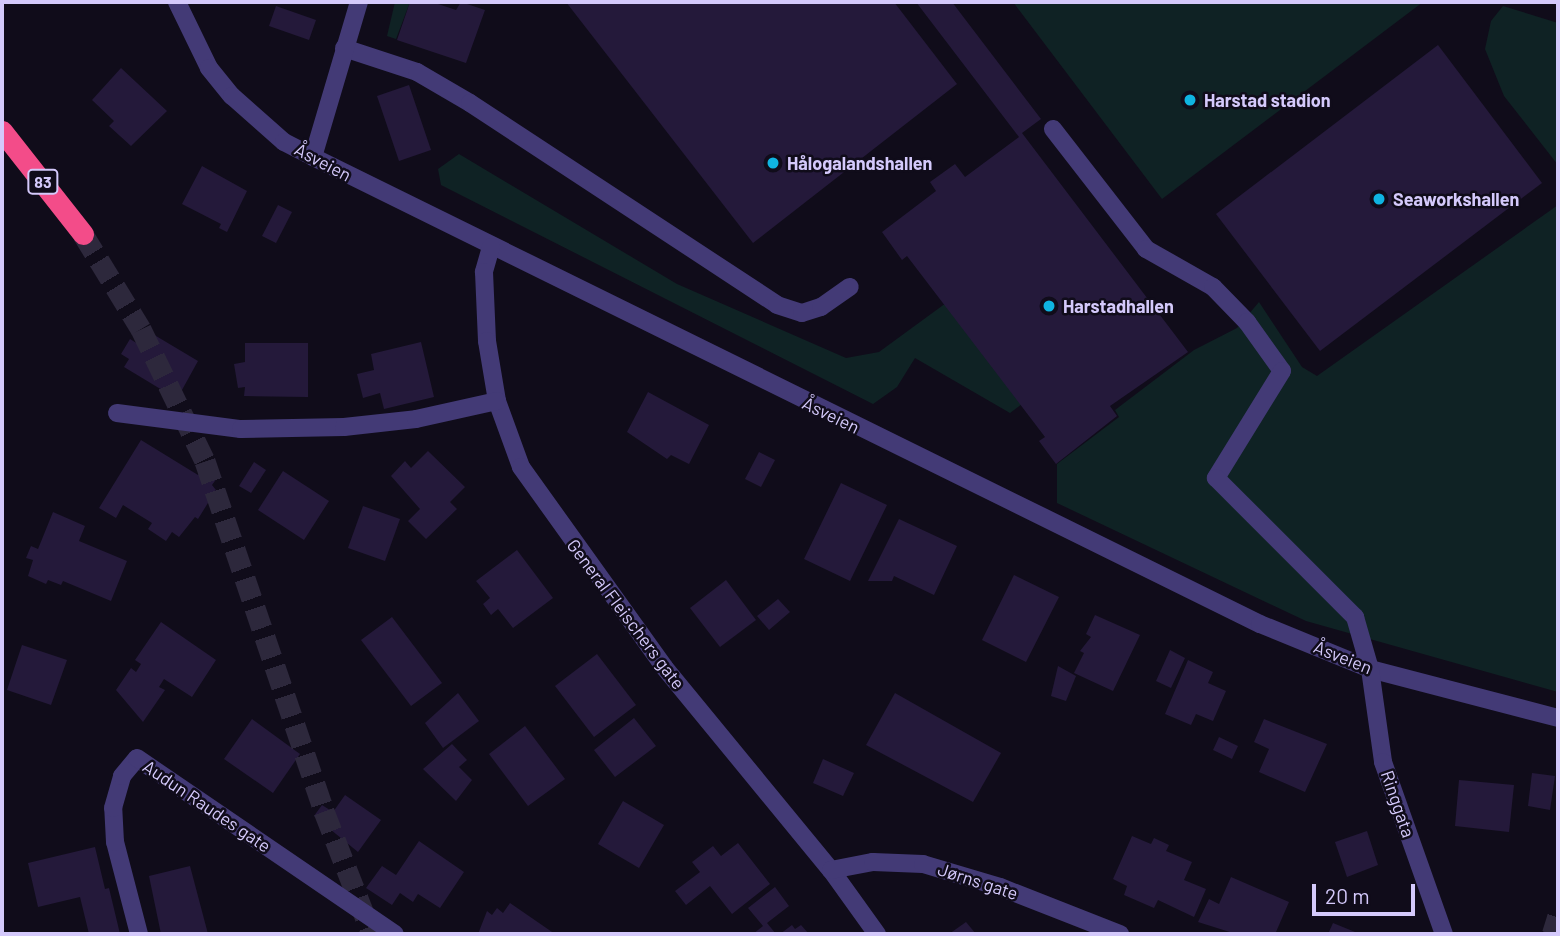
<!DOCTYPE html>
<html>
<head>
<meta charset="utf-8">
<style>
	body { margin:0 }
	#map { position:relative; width:1560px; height:936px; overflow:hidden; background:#100c1a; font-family:Barlow,sans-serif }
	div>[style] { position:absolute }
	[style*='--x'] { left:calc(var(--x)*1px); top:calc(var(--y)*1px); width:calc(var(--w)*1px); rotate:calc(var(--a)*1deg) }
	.green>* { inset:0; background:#0f2224 }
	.building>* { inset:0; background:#24193a }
	.minor-tunnel>* { height:18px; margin-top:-9px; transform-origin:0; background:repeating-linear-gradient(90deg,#2d283c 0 18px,transparent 0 27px) }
	.highway-tunnel>* { height:21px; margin-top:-10.5px; transform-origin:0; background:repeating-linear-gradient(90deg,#2d283c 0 21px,transparent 0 31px) }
	.minor>* { height:18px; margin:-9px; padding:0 9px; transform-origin:9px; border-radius:9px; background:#433a76 }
	.highway>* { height:21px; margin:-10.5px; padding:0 10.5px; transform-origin:10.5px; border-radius:10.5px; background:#f34c89 }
	.dots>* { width:19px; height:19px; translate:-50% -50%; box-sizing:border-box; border:4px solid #100c1a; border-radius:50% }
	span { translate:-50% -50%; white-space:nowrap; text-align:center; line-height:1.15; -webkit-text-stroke:5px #100c1a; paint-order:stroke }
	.shield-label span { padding:2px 5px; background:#100c1a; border:2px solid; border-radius:5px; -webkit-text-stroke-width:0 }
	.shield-label { font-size:16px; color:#d4c9fb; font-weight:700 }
	.poi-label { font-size:18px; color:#d4c9fb; font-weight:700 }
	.left { translate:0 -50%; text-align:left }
	.street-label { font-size:18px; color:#d4c9fb }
	.frame { position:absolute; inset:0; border:4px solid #d4c9fb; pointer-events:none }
	.scale { position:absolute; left:1312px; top:884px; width:103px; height:32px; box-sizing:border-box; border:4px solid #d4c9fb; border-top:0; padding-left:9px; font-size:21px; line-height:24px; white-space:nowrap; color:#d4c9fb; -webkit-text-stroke:5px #100c1a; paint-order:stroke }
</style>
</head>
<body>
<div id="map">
	<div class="green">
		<i style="clip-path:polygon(395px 2px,410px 2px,396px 39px,387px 36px)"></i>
		<i style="clip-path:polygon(1013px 2px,1423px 2px,1162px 199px)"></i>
		<i style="clip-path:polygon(1503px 6px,1558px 23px,1558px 165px,1504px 96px,1485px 49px,1491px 21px)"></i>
		<i style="clip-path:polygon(459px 154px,677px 284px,846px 358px,879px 352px,946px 303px,1022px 404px,1010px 413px,915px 358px,897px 387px,873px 404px,441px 185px,438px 169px)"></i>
		<i style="clip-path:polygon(1558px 205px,1558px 692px,1306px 621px,1057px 503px,1057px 464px,1119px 417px,1115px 410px,1194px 350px,1237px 328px,1259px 302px,1302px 367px,1317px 376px)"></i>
	</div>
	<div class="building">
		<i style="clip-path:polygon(410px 2px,432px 2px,456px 10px,461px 2px,485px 10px,466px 63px,397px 40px)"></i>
		<i style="clip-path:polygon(566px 2px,894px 2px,957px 84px,753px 243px)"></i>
		<i style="clip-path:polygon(916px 2px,952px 2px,1041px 119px,1022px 133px,1188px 352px,1110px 406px,1117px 416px,1056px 464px,1039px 441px,1045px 437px,907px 256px,902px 260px,882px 232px,936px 191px,930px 182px,955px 164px,965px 177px,1019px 137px)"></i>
		<i style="clip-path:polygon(276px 6px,316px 20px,309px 40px,269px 26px)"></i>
		<i style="clip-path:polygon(1438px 45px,1542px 183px,1320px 351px,1216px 214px)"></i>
		<i style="clip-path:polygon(121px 68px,167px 111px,131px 146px,109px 126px,114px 121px,92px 100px)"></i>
		<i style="clip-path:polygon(409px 85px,431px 150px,399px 161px,377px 96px)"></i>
		<i style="clip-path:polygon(202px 166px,247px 191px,227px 232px,219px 228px,221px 224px,182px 204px)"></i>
		<i style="clip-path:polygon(278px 205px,292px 212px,276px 243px,262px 236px)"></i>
		<i style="clip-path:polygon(146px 330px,198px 361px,177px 399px,124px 367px,129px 359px,121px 354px,130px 339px,138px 344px)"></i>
		<i style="clip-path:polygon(421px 342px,434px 397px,384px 409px,380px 393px,363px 398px,357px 374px,374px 370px,371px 354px)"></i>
		<i style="clip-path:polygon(245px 343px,308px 343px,308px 397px,244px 396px,245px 387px,238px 388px,234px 364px,245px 362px)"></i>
		<i style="clip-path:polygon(648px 392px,709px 425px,689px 464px,671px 455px,667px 459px,627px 432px)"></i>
		<i style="clip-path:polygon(141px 440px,198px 475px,205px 464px,220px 474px,212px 485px,216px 490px,198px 519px,195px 517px,179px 537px,172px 532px,166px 541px,148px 529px,152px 523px,123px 505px,116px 518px,99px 508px)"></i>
		<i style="clip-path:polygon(428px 451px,465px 487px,450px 502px,457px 509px,426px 539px,408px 521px,420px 509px,391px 476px,405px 461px,411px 468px)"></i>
		<i style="clip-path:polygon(759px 452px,775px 460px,761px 487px,745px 479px)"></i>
		<i style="clip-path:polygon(254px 462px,266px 470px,251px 493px,239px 486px)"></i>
		<i style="clip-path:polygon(283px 471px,329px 501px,304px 540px,258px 510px)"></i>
		<i style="clip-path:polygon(841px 483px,887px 505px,850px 581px,804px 559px)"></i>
		<i style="clip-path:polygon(363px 506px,400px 519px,385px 561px,348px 548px)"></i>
		<i style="clip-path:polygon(53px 512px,85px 526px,79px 541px,127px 561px,111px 601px,63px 581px,61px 585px,48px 580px,46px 584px,28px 576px,33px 560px,26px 558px,31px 546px,38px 549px)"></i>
		<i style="clip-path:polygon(899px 519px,957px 546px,934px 595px,894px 576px,892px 581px,868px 581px)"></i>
		<i style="clip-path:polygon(517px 550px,553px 598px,513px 628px,498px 609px,491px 615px,483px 604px,490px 598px,476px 581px)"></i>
		<i style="clip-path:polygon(1014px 575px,1059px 597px,1026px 662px,982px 640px)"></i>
		<i style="clip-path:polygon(726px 580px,756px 620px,720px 647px,690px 608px)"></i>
		<i style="clip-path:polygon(778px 599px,790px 612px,769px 630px,757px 616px)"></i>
		<i style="clip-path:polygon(1095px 615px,1140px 635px,1113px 691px,1074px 673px,1084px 653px,1080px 651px,1091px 637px,1086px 634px)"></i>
		<i style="clip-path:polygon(392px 617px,442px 683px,411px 706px,361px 640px)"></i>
		<i style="clip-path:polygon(161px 622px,216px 660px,192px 697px,164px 679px,159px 687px,165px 690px,143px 722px,116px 690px,131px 668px,136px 672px,141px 664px,135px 660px)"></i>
		<i style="clip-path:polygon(22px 645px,67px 660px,51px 705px,7px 690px)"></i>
		<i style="clip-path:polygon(1170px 650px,1185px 658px,1171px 688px,1156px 681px)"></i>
		<i style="clip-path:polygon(597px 654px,636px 705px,594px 737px,555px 686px)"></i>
		<i style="clip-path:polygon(1188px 660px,1213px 672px,1208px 683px,1226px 691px,1213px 721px,1196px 714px,1191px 725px,1165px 714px)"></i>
		<i style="clip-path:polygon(1058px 666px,1076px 676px,1066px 701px,1051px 696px)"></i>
		<i style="clip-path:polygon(458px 693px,479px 721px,443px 748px,425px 723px)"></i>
		<i style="clip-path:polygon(895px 693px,1001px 753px,973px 802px,866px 745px)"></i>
		<i style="clip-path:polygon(634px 718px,656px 746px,615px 777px,594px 750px)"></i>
		<i style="clip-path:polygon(252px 719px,300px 754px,273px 793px,224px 759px)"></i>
		<i style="clip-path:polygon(1264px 719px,1327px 744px,1305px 792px,1259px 772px,1269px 749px,1254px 742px)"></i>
		<i style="clip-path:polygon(525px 726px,565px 779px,528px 806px,489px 754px)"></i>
		<i style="clip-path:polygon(1219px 737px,1238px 746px,1232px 759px,1213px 750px)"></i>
		<i style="clip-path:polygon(452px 744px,467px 760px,459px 767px,472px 780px,456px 801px,423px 769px)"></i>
		<i style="clip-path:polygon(823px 759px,854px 773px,843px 796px,813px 783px)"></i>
		<i style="clip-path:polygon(1532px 773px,1555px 776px,1550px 810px,1528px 806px)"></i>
		<i style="clip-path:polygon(1459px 780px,1514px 785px,1509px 832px,1455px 826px)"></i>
		<i style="clip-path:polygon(345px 795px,381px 820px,358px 852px,314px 816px,322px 805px,333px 812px)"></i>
		<i style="clip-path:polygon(623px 801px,664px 825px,639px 868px,598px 844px)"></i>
		<i style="clip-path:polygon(1367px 831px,1378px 865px,1347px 877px,1335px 842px)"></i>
		<i style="clip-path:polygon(1132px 836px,1151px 844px,1154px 838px,1169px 845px,1166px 851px,1192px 862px,1184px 880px,1206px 889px,1194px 917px,1158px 900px,1154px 908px,1124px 895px,1127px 886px,1113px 879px)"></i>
		<i style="clip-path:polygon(419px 841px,464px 872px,440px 908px,418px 894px,413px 902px,400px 893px,392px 905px,366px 888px,382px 866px,396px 875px)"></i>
		<i style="clip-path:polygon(738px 843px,770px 884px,732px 914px,710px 886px,686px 905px,675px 891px,700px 872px,692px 862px,713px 846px,721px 856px)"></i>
		<i style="clip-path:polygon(95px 847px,105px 889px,109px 888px,120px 934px,89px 934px,80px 897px,38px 907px,28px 863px)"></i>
		<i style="clip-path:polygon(190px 866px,208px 934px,161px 934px,149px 876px)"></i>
		<i style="clip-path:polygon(1231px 877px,1289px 902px,1276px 932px,1236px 934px,1198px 922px,1209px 899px,1219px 904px)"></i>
		<i style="clip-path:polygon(775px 887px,789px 906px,767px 923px,776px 934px,753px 934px,763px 926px,748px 908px)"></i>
		<i style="clip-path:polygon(510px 903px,555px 934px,478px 934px,487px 911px,492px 915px,497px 908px,503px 913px)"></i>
		<i style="clip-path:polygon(966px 922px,976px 934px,949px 934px)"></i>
		<i style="clip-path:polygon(1333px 923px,1360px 934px,1328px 934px)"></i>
		<i style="clip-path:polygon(792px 925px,795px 929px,801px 925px,809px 934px,780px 934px)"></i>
	</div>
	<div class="minor-tunnel">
		<i style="--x:1551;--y:934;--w:24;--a:-73"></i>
	</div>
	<div class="highway-tunnel">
		<i style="--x:83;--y:234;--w:111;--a:58.6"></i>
		<i style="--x:141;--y:329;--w:147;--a:64.1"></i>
		<i style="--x:205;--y:461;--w:370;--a:71.2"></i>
		<i style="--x:324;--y:811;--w:132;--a:68.7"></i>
	</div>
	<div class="minor">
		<i style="--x:177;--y:2;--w:73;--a:64.1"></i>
		<i style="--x:209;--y:68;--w:36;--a:51"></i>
		<i style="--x:232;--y:96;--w:69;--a:41.5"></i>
		<i style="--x:284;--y:142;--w:33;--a:27"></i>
		<i style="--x:313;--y:157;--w:1056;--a:26.25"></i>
		<i style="--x:1260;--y:624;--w:119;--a:22.2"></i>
		<i style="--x:1370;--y:669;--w:194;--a:14.6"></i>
		<i style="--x:344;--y:48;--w:77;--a:18.2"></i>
		<i style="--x:417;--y:72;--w:61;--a:30.3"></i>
		<i style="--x:470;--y:103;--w:367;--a:33.3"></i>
		<i style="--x:777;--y:305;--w:26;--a:18"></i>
		<i style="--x:802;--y:313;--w:20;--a:-18"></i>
		<i style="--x:821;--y:307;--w:35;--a:-35"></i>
		<i style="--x:1053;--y:129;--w:152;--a:52.2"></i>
		<i style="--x:1146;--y:249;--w:77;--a:29.6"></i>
		<i style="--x:1213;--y:287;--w:49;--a:45.8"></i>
		<i style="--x:1247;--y:322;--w:60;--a:54.5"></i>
		<i style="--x:1282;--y:371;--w:126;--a:121.7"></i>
		<i style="--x:1216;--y:478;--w:197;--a:45"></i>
		<i style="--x:1355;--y:617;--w:54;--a:73.9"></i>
		<i style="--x:1370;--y:669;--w:94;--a:82"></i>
		<i style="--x:1383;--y:762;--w:182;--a:70.5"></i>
		<i style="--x:313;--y:157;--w:162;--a:-73.5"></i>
		<i style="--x:491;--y:247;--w:26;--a:106"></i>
		<i style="--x:484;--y:272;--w:69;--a:87.5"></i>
		<i style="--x:487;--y:341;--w:61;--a:80.5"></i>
		<i style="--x:497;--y:401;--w:70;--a:70"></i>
		<i style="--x:521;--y:467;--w:246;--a:54.4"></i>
		<i style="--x:664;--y:667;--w:263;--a:50.6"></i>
		<i style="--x:831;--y:870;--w:79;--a:54.3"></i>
		<i style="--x:117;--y:413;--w:125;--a:7.4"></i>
		<i style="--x:241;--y:429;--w:103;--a:-1.1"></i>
		<i style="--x:344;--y:427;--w:72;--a:-6.3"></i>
		<i style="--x:416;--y:419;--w:83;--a:-12.5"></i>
		<i style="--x:831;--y:870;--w:43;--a:-10.8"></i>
		<i style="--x:873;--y:862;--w:50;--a:2.3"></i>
		<i style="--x:923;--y:864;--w:80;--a:16.6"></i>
		<i style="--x:1000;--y:887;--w:129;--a:21.4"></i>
		<i style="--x:139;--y:934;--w:95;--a:-104.6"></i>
		<i style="--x:115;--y:842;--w:34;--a:-93"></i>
		<i style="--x:113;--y:808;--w:33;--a:-74"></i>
		<i style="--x:122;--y:776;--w:23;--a:-50"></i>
		<i style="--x:137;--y:758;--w:312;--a:34.3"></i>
	</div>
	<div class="highway">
		<i style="--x:2;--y:131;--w:131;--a:51.8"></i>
	</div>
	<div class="dots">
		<i style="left:1190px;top:100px;background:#0fb4e1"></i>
		<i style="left:773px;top:163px;background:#0fb4e1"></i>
		<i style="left:1379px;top:199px;background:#0fb4e1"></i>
		<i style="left:1049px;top:306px;background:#0fb4e1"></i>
	</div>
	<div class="shield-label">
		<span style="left:43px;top:182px">83</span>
	</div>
	<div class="poi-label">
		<span class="left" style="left:1204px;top:100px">Harstad stadion</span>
		<span class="left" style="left:787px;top:163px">Hålogalandshallen</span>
		<span class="left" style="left:1393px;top:199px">Seaworkshallen</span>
		<span class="left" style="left:1063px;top:306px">Harstadhallen</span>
	</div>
	<div class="street-label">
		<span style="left:323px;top:162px;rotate:28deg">Åsveien</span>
		<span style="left:831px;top:415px;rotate:26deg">Åsveien</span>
		<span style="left:626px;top:614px;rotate:53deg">General Fleischers gate</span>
		<span style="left:1343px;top:657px;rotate:22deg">Åsveien</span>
		<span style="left:1398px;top:804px;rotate:71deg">Ringgata</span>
		<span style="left:207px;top:806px;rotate:34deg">Audun Raudes gate</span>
		<span style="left:978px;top:881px;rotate:18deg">Jørns gate</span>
	</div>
	<div class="frame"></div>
	<div class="scale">20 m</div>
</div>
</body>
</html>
